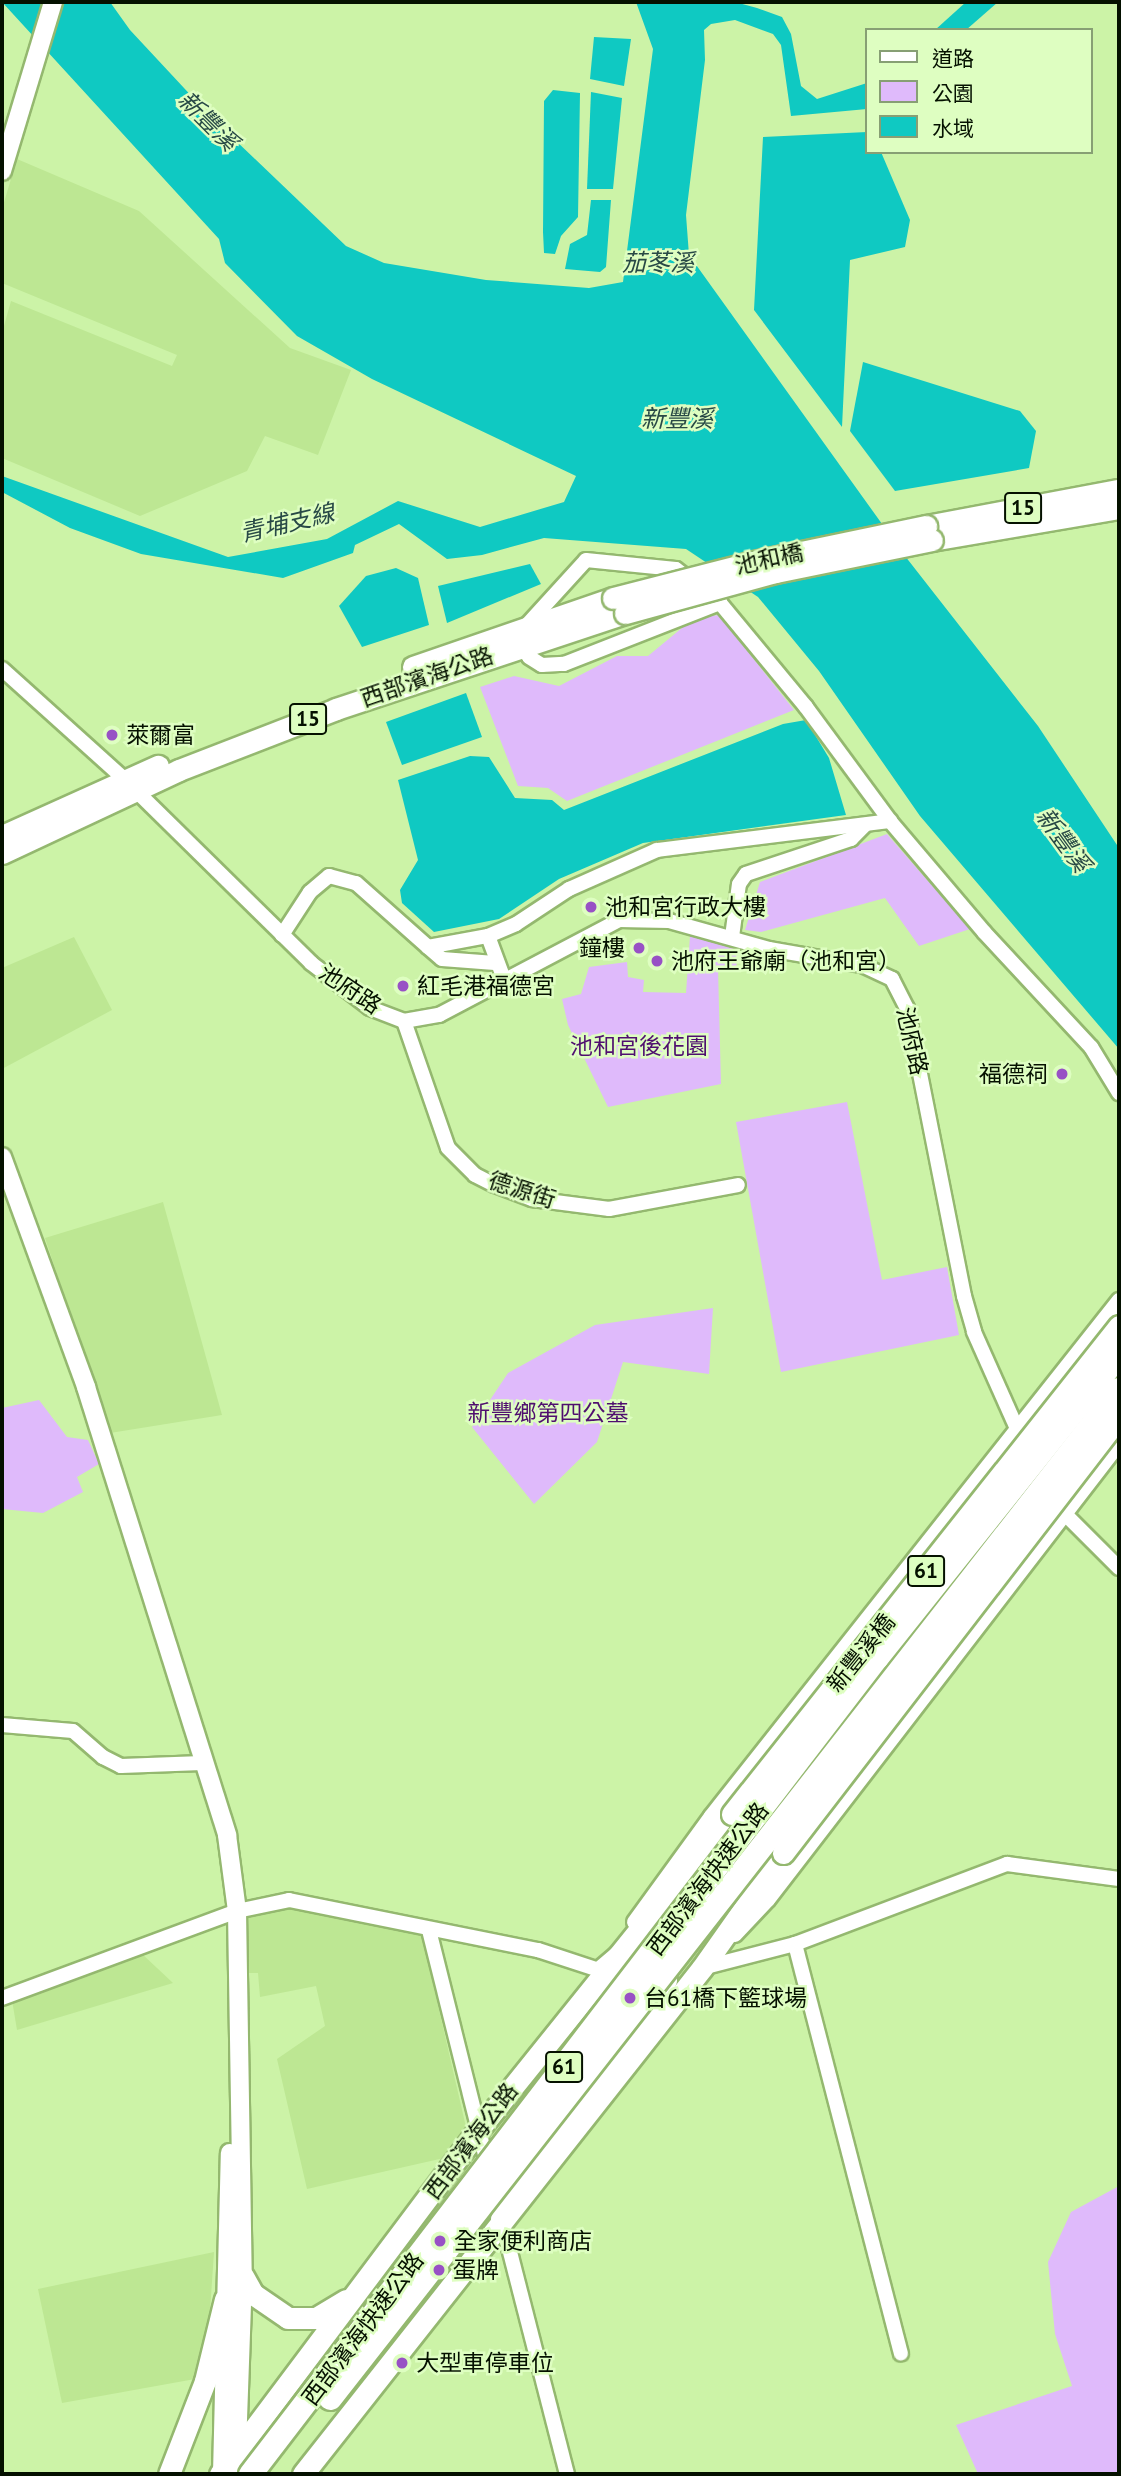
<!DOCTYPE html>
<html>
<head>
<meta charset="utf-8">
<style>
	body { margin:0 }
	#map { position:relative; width:1121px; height:2476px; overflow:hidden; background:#ccf3a7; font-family:"PT Sans","Noto Sans TC",sans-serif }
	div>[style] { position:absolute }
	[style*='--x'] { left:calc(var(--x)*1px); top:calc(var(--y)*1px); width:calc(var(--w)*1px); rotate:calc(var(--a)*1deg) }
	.built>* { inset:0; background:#bde793 }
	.green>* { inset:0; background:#dfbafb }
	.water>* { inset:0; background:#0fc9c2 }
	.roads { filter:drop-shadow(2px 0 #94b86f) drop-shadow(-2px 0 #94b86f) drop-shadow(0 2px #94b86f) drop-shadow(0 -2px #94b86f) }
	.minor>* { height:14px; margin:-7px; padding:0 7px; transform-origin:7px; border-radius:7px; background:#fff }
	.tertiary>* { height:18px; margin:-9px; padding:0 9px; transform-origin:9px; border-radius:9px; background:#fff }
	.primary>* { height:21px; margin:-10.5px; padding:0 10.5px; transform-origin:10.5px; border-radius:10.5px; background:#fff }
	.trunk>* { height:23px; margin:-11.5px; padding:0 11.5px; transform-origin:11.5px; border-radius:11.5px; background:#fff }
	.bridges { filter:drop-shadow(2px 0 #94b86f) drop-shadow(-2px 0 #94b86f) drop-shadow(0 2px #94b86f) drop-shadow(0 -2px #94b86f) }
	.primary-bridge>* { height:21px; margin:-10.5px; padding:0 10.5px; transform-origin:10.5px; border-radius:10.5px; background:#fff }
	.trunk-bridge>* { height:23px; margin:-11.5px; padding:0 11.5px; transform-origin:11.5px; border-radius:11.5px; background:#fff }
	.dots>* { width:19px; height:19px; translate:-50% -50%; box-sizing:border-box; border:4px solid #defec1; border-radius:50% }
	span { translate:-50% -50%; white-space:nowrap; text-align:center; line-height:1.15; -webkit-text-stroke:5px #defec1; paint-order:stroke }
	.shield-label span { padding:2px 5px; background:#defec1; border:2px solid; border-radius:5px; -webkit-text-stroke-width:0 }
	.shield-label { font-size:21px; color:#051100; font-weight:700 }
	.street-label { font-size:23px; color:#051100 }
	.poi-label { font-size:23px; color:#051100 }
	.left { translate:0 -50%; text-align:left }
	.right { translate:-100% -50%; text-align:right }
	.park-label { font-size:23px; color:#4f0f6f }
	.water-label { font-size:24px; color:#284946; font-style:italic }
	.frame { position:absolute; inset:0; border:4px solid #051100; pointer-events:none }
	.legend { position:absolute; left:865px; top:28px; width:228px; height:126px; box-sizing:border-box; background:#defec1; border:2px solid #879f74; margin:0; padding:9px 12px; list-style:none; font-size:21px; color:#051100 }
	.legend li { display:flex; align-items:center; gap:14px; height:35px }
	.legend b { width:35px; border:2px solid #879f74 }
</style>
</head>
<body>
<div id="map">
	<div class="built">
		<i style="clip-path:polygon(17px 159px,139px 211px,290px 348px,351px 370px,318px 455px,265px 436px,247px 471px,140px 516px,2px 458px,2px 333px,11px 301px,172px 366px,177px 355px,2px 283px,2px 209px)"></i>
		<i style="clip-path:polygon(74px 937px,112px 1010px,2px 1069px,2px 968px)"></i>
		<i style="clip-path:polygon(163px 1202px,222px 1415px,110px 1433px,45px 1238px)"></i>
		<i style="clip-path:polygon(292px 1906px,422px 1936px,466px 2127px,444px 2158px,307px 2189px,277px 2059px,325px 2026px,316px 1986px,260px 1997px,258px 1973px,243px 1973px,245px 1917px)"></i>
		<i style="clip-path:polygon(140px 1952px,173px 1983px,17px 2030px,12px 2000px)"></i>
		<i style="clip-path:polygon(214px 2252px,209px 2326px,195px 2379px,62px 2403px,38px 2289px)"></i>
	</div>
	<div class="green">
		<i style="clip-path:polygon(719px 615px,794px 710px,567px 801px,548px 788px,518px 786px,480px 687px,514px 676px,559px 686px,617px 656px,648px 656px,694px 618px)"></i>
		<i style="clip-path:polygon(887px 834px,970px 929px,919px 946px,885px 898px,761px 932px,745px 930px,760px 882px)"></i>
		<i style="clip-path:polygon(690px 936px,739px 945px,736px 969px,718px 968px,721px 1084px,608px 1107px,568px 1025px,562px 999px,581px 994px,589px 967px,627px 962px,628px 977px,644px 980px,643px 992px,686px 993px)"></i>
		<i style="clip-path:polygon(847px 1102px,882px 1280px,947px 1267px,959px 1335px,781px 1372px,736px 1122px)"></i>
		<i style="clip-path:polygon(713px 1308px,709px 1374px,623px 1362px,597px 1442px,534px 1504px,472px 1427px,508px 1373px,595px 1325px)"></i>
		<i style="clip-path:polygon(39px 1400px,67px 1437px,88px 1440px,99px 1464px,77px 1477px,83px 1492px,43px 1513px,2px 1509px,2px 1408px)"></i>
		<i style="clip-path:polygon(1119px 2186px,1119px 2474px,978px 2474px,956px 2425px,1072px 2386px,1055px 2334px,1048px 2262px,1071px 2212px)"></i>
	</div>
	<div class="water">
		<i style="clip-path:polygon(2px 2px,110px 2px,130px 30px,211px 117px,346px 246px,384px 263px,486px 280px,589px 288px,623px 282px,653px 49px,636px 2px,735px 2px,757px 8px,782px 17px,791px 34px,801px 86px,817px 99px,867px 83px,867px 109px,791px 116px,781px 45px,773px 34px,735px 20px,711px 24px,704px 30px,705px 60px,686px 215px,689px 255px,905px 556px,1038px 726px,1119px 848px,1119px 1049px,920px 816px,819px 671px,758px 597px,686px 549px,544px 538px,482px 555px,447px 559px,399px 524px,355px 545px,353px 553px,283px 578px,141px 554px,70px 528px,2px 492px,2px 476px,228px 557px,327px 539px,398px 501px,480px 527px,564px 502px,576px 476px,372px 379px,297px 336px,225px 263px,219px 239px)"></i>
		<i style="clip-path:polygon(966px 2px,998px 2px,966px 30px,935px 30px)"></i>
		<i style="clip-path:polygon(594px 37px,631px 39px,624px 86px,590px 79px)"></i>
		<i style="clip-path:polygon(553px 90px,580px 93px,578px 217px,561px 236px,555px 254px,544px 253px,543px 232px,544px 101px)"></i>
		<i style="clip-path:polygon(591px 92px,622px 98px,613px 189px,587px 189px)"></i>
		<i style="clip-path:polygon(867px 132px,867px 152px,881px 152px,910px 220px,905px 247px,850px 260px,842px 427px,754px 310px,763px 137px)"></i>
		<i style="clip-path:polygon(591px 200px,611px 200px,606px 267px,600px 272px,565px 269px,570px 244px,587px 235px)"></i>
		<i style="clip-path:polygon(863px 362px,1020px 411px,1036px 431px,1029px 468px,895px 491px,850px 431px)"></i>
		<i style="clip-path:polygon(530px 564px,541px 584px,447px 623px,438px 586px)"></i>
		<i style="clip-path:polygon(396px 568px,418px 578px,429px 625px,362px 647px,339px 606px,366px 576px)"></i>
		<i style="clip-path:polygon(466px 693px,482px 737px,402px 765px,386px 722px)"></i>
		<i style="clip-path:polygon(806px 720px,829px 758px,846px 815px,643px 843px,559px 879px,499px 919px,434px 932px,402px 903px,400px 890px,418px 860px,398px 780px,470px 756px,489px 757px,515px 798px,552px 800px,564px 810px,783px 724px)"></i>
	</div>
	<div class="roads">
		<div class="minor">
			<i style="--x:526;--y:626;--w:89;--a:-47.7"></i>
			<i style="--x:586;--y:560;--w:90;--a:5.7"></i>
			<i style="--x:676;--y:569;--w:56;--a:37.7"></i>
			<i style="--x:720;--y:603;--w:135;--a:50.4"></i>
			<i style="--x:806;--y:707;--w:142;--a:53.6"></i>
			<i style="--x:523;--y:645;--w:13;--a:63"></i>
			<i style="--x:529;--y:657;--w:15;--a:32"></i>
			<i style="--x:542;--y:665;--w:22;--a:-3"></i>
			<i style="--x:564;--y:664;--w:168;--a:-21.4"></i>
			<i style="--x:2;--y:669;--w:164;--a:42"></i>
			<i style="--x:124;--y:779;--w:262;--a:44.5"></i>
			<i style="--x:311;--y:963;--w:74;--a:37.3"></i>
			<i style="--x:370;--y:1008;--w:36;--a:21"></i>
			<i style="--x:404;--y:1021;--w:36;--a:-10"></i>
			<i style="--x:439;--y:1015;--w:204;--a:-27.8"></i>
			<i style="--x:619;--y:920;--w:50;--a:1.1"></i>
			<i style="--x:669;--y:921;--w:104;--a:15.6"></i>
			<i style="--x:769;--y:949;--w:94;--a:9.8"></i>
			<i style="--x:862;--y:965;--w:33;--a:25"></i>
			<i style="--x:892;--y:979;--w:33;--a:63"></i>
			<i style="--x:907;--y:1008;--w:294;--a:78.8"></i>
			<i style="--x:964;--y:1296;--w:37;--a:74"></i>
			<i style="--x:974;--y:1332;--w:130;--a:66"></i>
			<i style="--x:282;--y:935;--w:51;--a:-56.9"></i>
			<i style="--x:310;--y:892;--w:25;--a:-40"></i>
			<i style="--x:329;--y:876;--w:28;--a:15"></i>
			<i style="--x:356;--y:883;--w:96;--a:41.6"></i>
			<i style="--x:428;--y:947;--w:61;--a:-10.4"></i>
			<i style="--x:488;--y:936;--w:30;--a:-23"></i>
			<i style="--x:516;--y:924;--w:64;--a:-33.4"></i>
			<i style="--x:569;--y:889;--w:96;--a:-23.9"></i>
			<i style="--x:657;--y:850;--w:235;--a:-7.1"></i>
			<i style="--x:890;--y:821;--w:145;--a:49.7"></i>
			<i style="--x:984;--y:932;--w:157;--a:47.1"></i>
			<i style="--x:1091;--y:1047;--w:54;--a:58.7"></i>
			<i style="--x:488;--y:936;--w:49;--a:69.7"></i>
			<i style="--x:732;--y:937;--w:53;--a:-82.5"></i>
			<i style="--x:739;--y:884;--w:12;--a:-55"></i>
			<i style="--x:746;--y:874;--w:111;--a:-18.4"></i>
			<i style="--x:851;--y:839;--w:20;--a:-45"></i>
			<i style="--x:428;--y:947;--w:18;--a:41"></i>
			<i style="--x:442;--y:959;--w:53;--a:4.3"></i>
			<i style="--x:404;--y:1021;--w:134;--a:70.9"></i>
			<i style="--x:448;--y:1148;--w:38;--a:45"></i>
			<i style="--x:475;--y:1175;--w:22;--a:27"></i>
			<i style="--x:495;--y:1185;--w:40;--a:21"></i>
			<i style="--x:532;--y:1199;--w:78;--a:7.4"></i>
			<i style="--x:609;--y:1209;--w:131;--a:-10.5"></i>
			<i style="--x:1052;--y:1492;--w:27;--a:59"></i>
			<i style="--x:1066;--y:1515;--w:75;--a:45"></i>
			<i style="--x:2;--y:1725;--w:71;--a:4.8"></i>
			<i style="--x:73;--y:1731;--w:40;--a:41"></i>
			<i style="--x:103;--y:1757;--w:20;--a:27"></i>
			<i style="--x:121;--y:1766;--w:81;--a:-2.1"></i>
			<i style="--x:634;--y:1922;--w:131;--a:-54"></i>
			<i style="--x:711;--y:1816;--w:658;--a:-51.67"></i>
			<i style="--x:429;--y:1930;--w:244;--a:76"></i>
			<i style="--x:735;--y:1935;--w:48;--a:-46.7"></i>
			<i style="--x:768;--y:1900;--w:575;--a:-52.41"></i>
			<i style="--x:795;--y:1944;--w:423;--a:75.5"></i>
			<i style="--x:702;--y:1968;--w:96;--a:-14.5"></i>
			<i style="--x:795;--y:1944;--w:227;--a:-20.7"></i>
			<i style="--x:1007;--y:1864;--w:113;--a:7.6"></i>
			<i style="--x:2;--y:1998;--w:251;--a:-20.3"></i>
			<i style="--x:237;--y:1911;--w:53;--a:-11.9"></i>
			<i style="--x:289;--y:1900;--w:254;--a:11.4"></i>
			<i style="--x:538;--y:1950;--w:67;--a:18.2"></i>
			<i style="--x:602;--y:1971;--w:6;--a:-59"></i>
			<i style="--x:501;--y:2217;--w:265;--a:75.6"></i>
		</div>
		<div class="tertiary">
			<i style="--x:2;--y:171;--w:177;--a:-73.2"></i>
			<i style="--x:2;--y:1157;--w:245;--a:69.9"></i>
			<i style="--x:86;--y:1387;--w:470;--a:72.5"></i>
			<i style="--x:227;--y:1835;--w:77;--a:82.5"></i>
			<i style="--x:237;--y:1911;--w:365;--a:89.1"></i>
			<i style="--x:243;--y:2276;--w:198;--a:92"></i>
			<i style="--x:222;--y:2474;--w:321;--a:-88.6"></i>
		</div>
		<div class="primary">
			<i style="--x:926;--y:526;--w:196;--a:-10.6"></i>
			<i style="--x:932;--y:540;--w:190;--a:-9.7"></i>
			<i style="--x:413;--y:667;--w:212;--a:-19"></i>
			<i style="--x:2;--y:836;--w:171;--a:-24.2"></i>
			<i style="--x:2;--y:853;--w:195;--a:-25.1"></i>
			<i style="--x:179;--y:770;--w:168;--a:-21.2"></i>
			<i style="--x:336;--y:709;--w:305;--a:-18.4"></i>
			<i style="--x:243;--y:2276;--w:21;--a:61"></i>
			<i style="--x:253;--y:2294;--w:42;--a:34.4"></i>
			<i style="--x:288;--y:2318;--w:28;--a:0"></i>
			<i style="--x:316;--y:2318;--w:35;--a:-31"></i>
			<i style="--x:169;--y:2474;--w:100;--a:-68.8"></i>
			<i style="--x:205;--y:2381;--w:84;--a:-76.3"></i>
			<i style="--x:220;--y:2474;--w:431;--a:-53.1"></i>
			<i style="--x:479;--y:2129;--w:404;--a:-51.2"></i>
			<i style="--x:303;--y:2474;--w:644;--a:-51.74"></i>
			<i style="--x:702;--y:1968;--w:141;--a:-54.8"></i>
		</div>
		<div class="trunk">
			<i style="--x:602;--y:1971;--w:71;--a:-40.4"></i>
			<i style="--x:656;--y:1925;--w:75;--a:-51"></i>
			<i style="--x:502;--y:2219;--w:73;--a:-61.3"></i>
			<i style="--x:537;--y:2155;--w:167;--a:-51.6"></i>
			<i style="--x:641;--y:2024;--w:50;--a:-61.4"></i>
		</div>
	</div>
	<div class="bridges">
		<div class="primary-bridge">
			<i style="--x:613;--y:598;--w:140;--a:-14.4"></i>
			<i style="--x:749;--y:563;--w:181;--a:-11.8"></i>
			<i style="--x:625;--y:613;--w:156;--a:-15.3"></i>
			<i style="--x:775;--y:572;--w:160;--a:-11.5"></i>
			<i style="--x:732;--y:1814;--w:623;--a:-51.58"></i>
			<i style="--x:783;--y:1853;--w:550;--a:-52.38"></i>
		</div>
		<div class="trunk-bridge">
			<i style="--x:330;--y:2398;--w:1281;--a:-51.98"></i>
			<i style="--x:250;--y:2474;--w:1030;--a:-52.5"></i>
			<i style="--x:877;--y:1657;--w:388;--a:-51.4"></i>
		</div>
	</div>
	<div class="dots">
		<i style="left:112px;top:735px;background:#9851c5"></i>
		<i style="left:591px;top:907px;background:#9851c5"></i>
		<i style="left:639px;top:948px;background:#9851c5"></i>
		<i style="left:657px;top:961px;background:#9851c5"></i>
		<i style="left:403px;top:986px;background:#9851c5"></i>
		<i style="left:1062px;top:1074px;background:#9851c5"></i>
		<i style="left:630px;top:1998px;background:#9851c5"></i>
		<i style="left:440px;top:2241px;background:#9851c5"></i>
		<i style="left:439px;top:2270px;background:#9851c5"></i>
		<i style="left:402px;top:2363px;background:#9851c5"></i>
	</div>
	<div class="shield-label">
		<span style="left:1023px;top:508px">15</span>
		<span style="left:308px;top:719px">15</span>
		<span style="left:926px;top:1571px">61</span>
		<span style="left:564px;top:2067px">61</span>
	</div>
	<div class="street-label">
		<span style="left:769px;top:559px;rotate:-12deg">池和橋</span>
		<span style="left:427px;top:677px;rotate:-19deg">西部濱海公路</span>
		<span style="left:350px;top:989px;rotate:34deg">池府路</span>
		<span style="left:912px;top:1041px;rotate:77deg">池府路</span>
		<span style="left:522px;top:1190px;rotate:18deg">德源街</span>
		<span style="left:861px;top:1653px;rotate:-51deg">新豐溪橋</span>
		<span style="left:708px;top:1879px;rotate:-53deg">西部濱海快速公路</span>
		<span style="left:471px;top:2141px;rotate:-53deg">西部濱海公路</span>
		<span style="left:363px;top:2329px;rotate:-53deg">西部濱海快速公路</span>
	</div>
	<div class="poi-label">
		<span class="left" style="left:126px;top:735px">萊爾富</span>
		<span class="left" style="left:605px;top:907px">池和宮行政大樓</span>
		<span class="right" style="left:625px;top:948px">鐘樓</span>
		<span class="left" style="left:671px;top:961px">池府王爺廟（池和宮）</span>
		<span class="left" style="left:417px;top:986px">紅毛港福德宮</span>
		<span class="right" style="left:1048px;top:1074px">福德祠</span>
		<span class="left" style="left:644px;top:1998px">台61橋下籃球場</span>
		<span class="left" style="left:454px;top:2241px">全家便利商店</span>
		<span class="left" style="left:453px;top:2270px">蛋牌</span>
		<span class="left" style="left:416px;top:2363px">大型車停車位</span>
	</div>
	<div class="park-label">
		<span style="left:639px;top:1046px">池和宮後花園</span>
		<span style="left:548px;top:1413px">新豐鄉第四公墓</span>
	</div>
	<div class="water-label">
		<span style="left:208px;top:121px;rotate:45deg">新豐溪</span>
		<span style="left:658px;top:263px">茄苳溪</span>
		<span style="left:677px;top:419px">新豐溪</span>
		<span style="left:287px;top:523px;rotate:-13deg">青埔支線</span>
		<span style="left:1063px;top:840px;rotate:54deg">新豐溪</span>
	</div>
	<div class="frame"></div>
	<ul class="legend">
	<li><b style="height:9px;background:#fff"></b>道路</li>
	<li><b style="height:19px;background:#dfbafb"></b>公園</li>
	<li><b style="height:19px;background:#0fc9c2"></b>水域</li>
	</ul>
</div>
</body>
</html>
